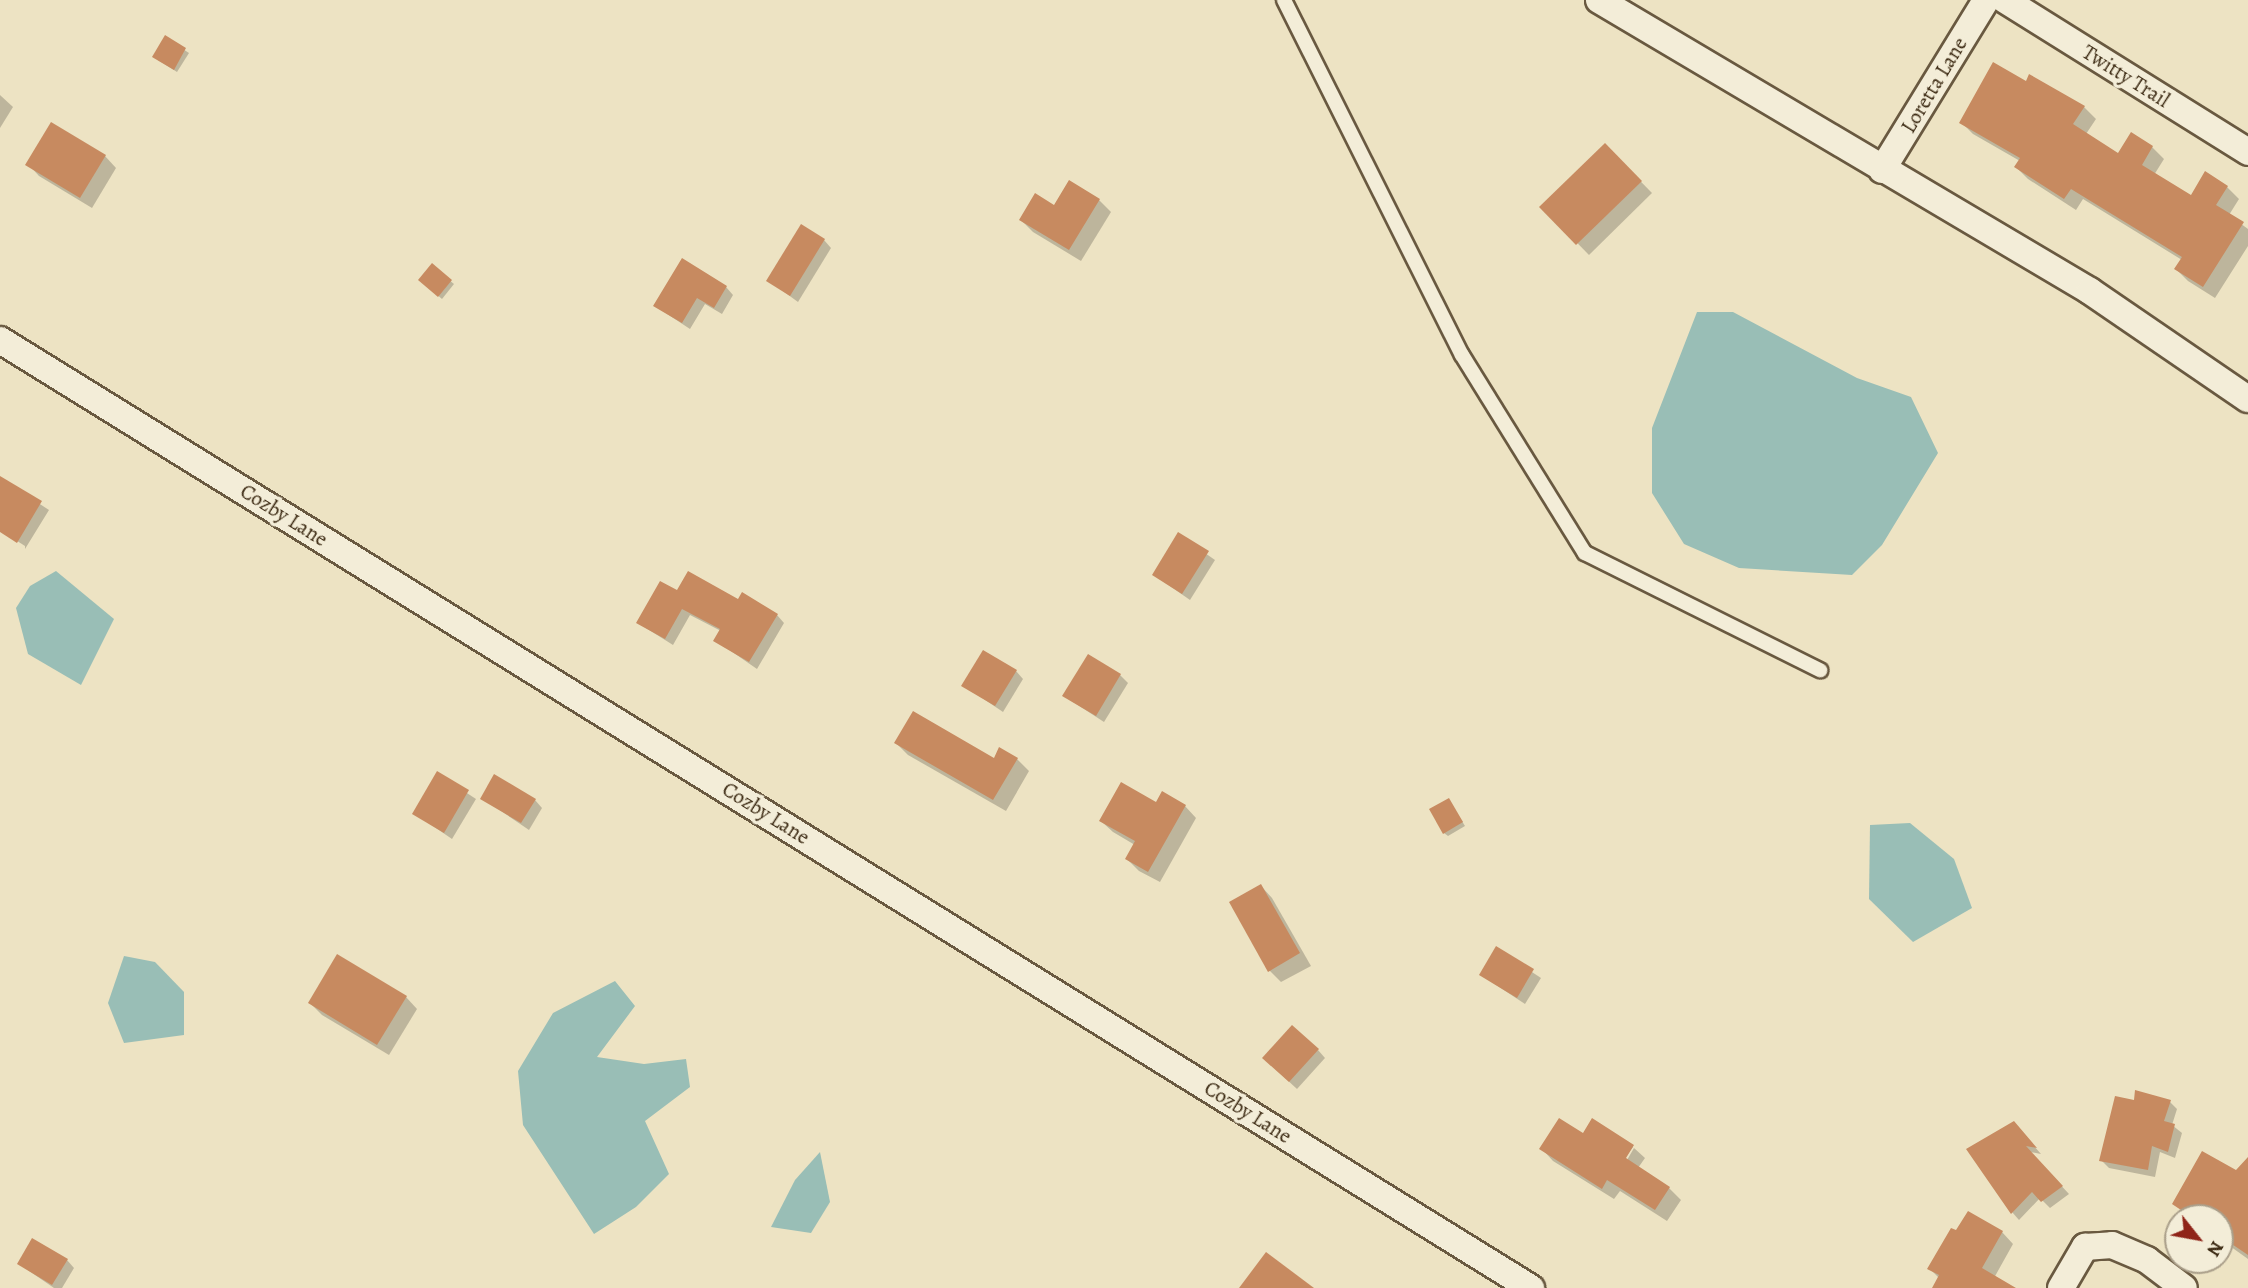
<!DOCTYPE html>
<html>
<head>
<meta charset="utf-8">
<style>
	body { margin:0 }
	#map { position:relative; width:2248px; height:1288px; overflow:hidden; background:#ede3c3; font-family:Alegreya,serif }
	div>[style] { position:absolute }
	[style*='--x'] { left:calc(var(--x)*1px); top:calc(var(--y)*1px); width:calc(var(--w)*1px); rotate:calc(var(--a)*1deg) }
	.water>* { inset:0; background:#99beb6 }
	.shadow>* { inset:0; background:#0003 }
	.building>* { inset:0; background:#c78a60 }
	.roads { filter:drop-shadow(2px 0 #695940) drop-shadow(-2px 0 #695940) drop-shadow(0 2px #695940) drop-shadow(0 -2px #695940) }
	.lane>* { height:14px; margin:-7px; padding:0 7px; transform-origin:7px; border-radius:7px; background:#f3edd8 }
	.street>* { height:26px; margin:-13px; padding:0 13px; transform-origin:13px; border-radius:13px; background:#f3edd8 }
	span { translate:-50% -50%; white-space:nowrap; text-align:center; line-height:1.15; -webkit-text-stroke:7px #f3edd8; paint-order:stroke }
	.street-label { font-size:21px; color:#3d2b14 }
	.north { position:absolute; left:2164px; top:1204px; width:70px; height:70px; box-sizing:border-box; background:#f3edd8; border:2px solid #aa9f8a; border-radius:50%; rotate:121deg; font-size:19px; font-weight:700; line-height:28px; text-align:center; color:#3d2b14 }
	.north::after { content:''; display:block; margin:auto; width:24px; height:32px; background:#8f2418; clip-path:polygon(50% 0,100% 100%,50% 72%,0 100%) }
</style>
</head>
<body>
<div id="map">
	<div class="water">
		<i style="clip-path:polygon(1697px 312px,1733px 312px,1857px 378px,1911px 397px,1938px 453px,1882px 545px,1852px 575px,1739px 568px,1684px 544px,1652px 493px,1652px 428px)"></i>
		<i style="clip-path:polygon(56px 571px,114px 619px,81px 685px,28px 654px,16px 608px,30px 586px)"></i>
		<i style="clip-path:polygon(1910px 823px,1954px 859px,1972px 908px,1913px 942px,1869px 899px,1870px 825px)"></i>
		<i style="clip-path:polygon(124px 956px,155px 962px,184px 992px,184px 1035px,124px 1043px,108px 1003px)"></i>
		<i style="clip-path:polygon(615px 981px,635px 1006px,597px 1057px,644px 1064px,686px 1059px,690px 1087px,645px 1121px,669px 1174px,636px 1207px,594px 1234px,523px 1125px,518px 1071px,553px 1013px)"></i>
		<i style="clip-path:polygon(820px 1152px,830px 1202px,811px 1233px,771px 1227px,795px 1180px)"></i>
	</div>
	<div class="shadow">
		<i style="clip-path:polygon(166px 38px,189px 53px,177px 72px,158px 60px)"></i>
		<i style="clip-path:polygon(2027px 83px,2084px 107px,2096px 119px,2086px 134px,2119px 155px,2152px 147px,2164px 159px,2154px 175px,2191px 198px,2227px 187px,2239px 199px,2229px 215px,2248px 229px,2248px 246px,2215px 298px,2188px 281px,2176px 269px,2182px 260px,2083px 199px,2076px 210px,2028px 179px,2016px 167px,2020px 161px,1973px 134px,1961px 122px)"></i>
		<i style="clip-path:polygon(0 95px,13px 107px,0 128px)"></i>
		<i style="clip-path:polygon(1605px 145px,1652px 193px,1589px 255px,1542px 207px)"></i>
		<i style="clip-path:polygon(105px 156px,116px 168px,92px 208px,39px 176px,28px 164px)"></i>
		<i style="clip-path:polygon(1099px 200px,1111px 212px,1081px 261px,1033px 232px,1021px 220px,1055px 207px)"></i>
		<i style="clip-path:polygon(824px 240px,831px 248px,798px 302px,769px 281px)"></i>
		<i style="clip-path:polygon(432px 266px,454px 284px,442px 299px,420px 280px)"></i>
		<i style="clip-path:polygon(726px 287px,733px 295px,722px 314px,705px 304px,690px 329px,655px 306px)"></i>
		<i style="clip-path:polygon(0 478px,49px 510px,25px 549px,25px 546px,0 530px)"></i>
		<i style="clip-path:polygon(1179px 535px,1215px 560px,1190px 600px,1154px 575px)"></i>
		<i style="clip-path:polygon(677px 593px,777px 615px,784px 623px,757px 669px,715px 640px,721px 631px,690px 615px,673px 645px,638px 623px)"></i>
		<i style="clip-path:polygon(1016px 671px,1023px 679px,1003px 712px,963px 685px)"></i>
		<i style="clip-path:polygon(1120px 675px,1128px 683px,1104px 722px,1064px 696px)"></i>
		<i style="clip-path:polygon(896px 743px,994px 760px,1017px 759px,1029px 771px,1006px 811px,908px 755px)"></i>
		<i style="clip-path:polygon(438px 774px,476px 799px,452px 839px,414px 813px)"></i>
		<i style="clip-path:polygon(482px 798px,535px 800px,542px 808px,529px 830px)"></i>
		<i style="clip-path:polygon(1449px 800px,1465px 826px,1448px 836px,1444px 833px)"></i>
		<i style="clip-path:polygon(1156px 804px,1185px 806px,1196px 818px,1160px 882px,1139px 871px,1127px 859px,1135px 845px,1113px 832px,1101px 821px)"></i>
		<i style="clip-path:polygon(1261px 886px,1272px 898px,1311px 966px,1281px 982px,1270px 971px)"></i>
		<i style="clip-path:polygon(1497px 949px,1541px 978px,1525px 1004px,1481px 975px)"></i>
		<i style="clip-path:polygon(406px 997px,417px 1009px,389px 1055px,322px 1015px,310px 1003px)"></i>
		<i style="clip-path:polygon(1318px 1050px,1325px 1058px,1297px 1089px,1272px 1066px)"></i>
		<i style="clip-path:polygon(2136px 1102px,2170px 1102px,2177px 1109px,2172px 1125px,2182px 1133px,2175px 1158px,2160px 1152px,2155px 1177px,2109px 1168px,2101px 1160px)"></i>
		<i style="clip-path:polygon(1592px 1121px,1633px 1147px,1620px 1165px,1623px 1167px,1634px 1148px,1645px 1158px,1638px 1168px,1669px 1188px,1681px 1200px,1667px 1221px,1620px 1191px,1614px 1199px,1553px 1161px,1542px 1149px,1583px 1135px)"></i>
		<i style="clip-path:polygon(2021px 1131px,2041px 1154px,2030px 1152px,2069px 1194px,2050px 1208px,2040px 1198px,2019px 1220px,2012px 1212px)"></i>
		<i style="clip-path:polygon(2236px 1172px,2248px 1175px,2248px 1259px,2220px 1239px,2220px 1218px,2191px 1218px,2174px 1203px)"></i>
		<i style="clip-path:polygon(2002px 1232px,2013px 1244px,1994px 1278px,2010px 1288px,1934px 1288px,1939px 1278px,1930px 1269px)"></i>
		<i style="clip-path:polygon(67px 1260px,74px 1268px,62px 1288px,54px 1288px,19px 1264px)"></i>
	</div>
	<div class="building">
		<i style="clip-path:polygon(165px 35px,186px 48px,174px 70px,152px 57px)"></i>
		<i style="clip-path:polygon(1993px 62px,2026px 81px,2029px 74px,2085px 106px,2073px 124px,2118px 153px,2131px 132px,2153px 146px,2142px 165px,2191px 195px,2205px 171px,2228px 186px,2216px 205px,2244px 222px,2203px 287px,2174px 269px,2182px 257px,2071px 189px,2064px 199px,2014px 167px,2020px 158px,1959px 123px)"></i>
		<i style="clip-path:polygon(51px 122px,106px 155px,80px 198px,25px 165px)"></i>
		<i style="clip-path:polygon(1605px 143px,1642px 181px,1576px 245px,1539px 207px)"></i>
		<i style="clip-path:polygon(1069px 180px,1100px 199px,1069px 250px,1019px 220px,1035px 193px,1054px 205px)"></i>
		<i style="clip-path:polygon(801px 224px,825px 239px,790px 296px,766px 281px)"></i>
		<i style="clip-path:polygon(682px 258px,727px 286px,714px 308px,697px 298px,682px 323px,653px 306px)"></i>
		<i style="clip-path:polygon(432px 263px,452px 280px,438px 297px,418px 280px)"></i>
		<i style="clip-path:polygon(0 476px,42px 501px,17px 543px,0 532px)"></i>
		<i style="clip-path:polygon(1178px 532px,1209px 551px,1182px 594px,1152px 575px)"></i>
		<i style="clip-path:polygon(688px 571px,738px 599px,742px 592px,778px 614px,749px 662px,713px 641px,720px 629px,682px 609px,665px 639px,636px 623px,660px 581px,677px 590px)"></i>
		<i style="clip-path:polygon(983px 650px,1017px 670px,995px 706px,961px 686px)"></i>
		<i style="clip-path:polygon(1088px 654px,1121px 674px,1096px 716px,1062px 696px)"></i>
		<i style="clip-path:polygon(913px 711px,994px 758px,999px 747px,1018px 758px,993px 800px,894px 743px)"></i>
		<i style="clip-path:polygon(437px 771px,469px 790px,444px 833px,412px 814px)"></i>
		<i style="clip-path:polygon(494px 774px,536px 799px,521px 823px,480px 799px)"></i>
		<i style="clip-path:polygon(1121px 782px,1156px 802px,1162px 791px,1186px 805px,1148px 872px,1125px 859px,1135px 841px,1099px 821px)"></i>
		<i style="clip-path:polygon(1449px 798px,1463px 822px,1443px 834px,1429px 809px)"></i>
		<i style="clip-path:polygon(1261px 884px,1300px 953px,1268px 972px,1229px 902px)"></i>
		<i style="clip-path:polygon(1496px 946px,1534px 969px,1517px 998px,1479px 975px)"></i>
		<i style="clip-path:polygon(337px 954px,407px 996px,377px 1045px,308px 1003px)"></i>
		<i style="clip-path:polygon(1292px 1025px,1319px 1049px,1289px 1082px,1262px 1058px)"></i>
		<i style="clip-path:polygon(2135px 1090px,2171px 1100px,2164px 1121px,2175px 1124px,2168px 1152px,2152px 1146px,2148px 1170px,2099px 1161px,2115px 1096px,2134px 1100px)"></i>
		<i style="clip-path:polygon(1559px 1118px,1583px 1133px,1592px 1118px,1634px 1145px,1626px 1158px,1670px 1187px,1655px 1210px,1607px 1180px,1602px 1189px,1539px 1149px)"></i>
		<i style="clip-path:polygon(2014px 1121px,2037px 1148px,2026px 1146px,2063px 1186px,2041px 1202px,2032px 1192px,2011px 1214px,1966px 1149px)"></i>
		<i style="clip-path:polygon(2202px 1151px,2236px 1170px,2248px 1157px,2248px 1255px,2220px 1236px,2220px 1218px,2193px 1218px,2172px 1204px)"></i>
		<i style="clip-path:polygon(1968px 1211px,2003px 1231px,1982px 1268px,2016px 1288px,1932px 1288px,1939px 1275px,1927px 1269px,1951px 1228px,1956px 1230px)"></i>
		<i style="clip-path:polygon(32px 1238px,68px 1259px,52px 1285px,17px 1264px)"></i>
		<i style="clip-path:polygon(1266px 1252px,1314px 1288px,1239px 1288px)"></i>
	</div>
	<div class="roads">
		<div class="lane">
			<i style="--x:1284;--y:0;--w:397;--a:63.4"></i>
			<i style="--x:1462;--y:355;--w:233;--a:58.2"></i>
			<i style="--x:1585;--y:553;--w:263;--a:26.5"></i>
		</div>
		<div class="street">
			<i style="--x:1599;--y:0;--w:571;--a:30.65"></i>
			<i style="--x:2090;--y:291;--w:191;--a:34.4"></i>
			<i style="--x:2005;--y:0;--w:287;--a:32"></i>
			<i style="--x:1882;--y:170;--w:199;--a:-58.5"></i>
			<i style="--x:0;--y:340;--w:1801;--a:31.77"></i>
			<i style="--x:2061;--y:1288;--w:48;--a:-59.7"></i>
			<i style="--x:2085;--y:1247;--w:27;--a:-4"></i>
			<i style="--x:2112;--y:1245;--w:38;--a:23"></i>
			<i style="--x:2147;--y:1260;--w:46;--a:37.1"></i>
		</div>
	</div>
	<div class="street-label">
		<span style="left:2126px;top:76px;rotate:32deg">Twitty Trail</span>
		<span style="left:1934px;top:85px;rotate:-59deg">Loretta Lane</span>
		<span style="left:284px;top:515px;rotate:32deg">Cozby Lane</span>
		<span style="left:766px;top:813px;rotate:32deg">Cozby Lane</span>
		<span style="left:1248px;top:1112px;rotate:32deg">Cozby Lane</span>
	</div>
	<div class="north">N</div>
</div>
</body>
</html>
